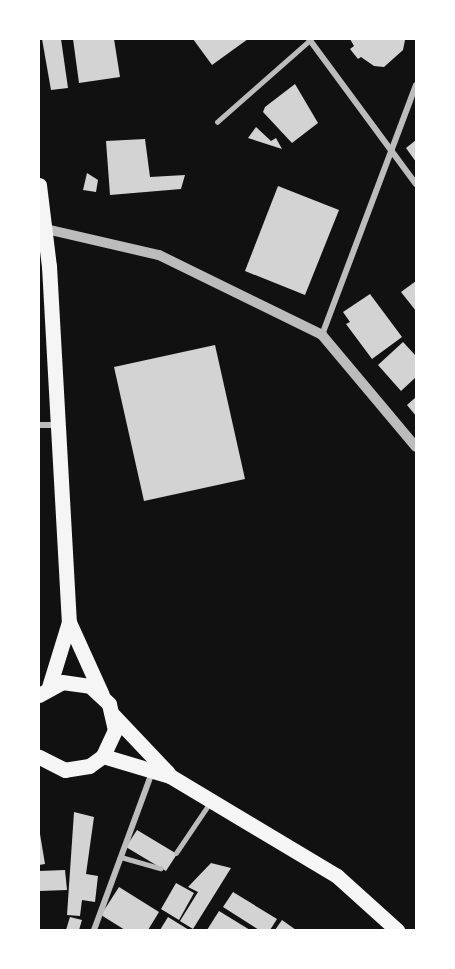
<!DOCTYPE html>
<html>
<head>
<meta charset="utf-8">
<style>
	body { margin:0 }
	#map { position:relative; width:455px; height:969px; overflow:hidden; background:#111; font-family:Mulish,sans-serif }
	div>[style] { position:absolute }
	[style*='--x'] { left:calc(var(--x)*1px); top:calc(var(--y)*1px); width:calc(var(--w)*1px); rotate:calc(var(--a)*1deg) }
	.building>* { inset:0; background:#d3d3d3 }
	.service>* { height:4.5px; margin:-2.25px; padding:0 2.25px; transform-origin:2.25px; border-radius:2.25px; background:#bcbcbc }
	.minor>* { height:6px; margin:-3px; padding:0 3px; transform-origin:3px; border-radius:3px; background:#bcbcbc }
	.tertiary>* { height:10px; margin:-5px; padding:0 5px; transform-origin:5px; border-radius:5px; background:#bcbcbc }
	.primary>* { height:15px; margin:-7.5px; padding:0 7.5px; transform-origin:7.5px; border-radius:7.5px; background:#f5f5f5 }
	span { translate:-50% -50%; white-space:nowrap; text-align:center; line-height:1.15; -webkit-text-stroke:6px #fff; paint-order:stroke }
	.frame { position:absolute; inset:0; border:40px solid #fff; pointer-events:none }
</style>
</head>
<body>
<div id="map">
	<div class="building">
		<i style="clip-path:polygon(42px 39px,61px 39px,68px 88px,51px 90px)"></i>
		<i style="clip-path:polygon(73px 39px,114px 39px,120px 77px,79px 83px)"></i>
		<i style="clip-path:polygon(193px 39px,248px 39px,212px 65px)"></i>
		<i style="clip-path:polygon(350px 39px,405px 39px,405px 40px,403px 50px,384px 67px,374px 66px,361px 57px,358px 59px,350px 49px,354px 46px)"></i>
		<i style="clip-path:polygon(295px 84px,318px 123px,292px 143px,263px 112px,265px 107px)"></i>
		<i style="clip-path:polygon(256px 127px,271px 141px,276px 138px,282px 149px,248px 138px)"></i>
		<i style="clip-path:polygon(145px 139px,150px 177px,185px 175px,181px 189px,110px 195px,106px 141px)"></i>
		<i style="clip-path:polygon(416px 140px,416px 162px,406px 148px)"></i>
		<i style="clip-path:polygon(87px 173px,98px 180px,96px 192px,83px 190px)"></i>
		<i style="clip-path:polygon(278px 186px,339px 210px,305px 295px,245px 271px)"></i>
		<i style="clip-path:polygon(416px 281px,416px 311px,401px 292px)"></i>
		<i style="clip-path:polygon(370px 294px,402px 337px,372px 359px,346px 324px,350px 322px,343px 312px)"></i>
		<i style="clip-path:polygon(403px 342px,416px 356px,416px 377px,401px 391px,378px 365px)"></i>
		<i style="clip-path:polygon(215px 345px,245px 479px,144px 501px,114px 367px)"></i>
		<i style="clip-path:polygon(416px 397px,416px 416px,407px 405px)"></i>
		<i style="clip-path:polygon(74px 812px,94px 817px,86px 874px,98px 876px,95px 902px,82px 900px,80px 916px,67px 915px)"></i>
		<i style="clip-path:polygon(39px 828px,45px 864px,39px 865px)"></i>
		<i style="clip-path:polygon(137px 830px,177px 854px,166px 871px,126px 847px)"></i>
		<i style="clip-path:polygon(211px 863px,231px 868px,193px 929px,180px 921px,198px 892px,188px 887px)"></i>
		<i style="clip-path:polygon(65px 870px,67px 890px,39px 891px,39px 871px)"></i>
		<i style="clip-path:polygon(176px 883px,194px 893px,179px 920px,161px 909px)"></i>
		<i style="clip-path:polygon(119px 887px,159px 912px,148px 930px,125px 930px,101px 915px)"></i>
		<i style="clip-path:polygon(233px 892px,277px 919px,270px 930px,259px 930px,223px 907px)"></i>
		<i style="clip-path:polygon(219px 911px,250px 930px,207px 930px)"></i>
		<i style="clip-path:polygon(70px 917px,82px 920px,79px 930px,66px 930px)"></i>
		<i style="clip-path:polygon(168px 917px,189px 930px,160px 930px)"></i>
		<i style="clip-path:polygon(282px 920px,296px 930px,275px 930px)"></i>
	</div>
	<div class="service">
		<i style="--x:217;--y:122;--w:124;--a:-41.4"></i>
		<i style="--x:176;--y:853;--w:59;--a:-56"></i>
		<i style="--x:121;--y:857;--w:41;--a:15.8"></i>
	</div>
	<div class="minor">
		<i style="--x:309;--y:39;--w:180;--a:53.6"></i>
		<i style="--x:322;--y:335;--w:267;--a:-69.4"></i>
		<i style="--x:39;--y:425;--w:17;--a:0"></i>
		<i style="--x:94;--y:930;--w:171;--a:-69.8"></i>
	</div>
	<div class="tertiary">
		<i style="--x:46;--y:229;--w:116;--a:13"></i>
		<i style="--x:159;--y:255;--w:182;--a:26.1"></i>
		<i style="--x:322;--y:335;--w:146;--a:50"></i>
	</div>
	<div class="primary">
		<i style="--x:39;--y:185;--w:82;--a:83"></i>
		<i style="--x:49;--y:266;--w:357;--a:86.8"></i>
		<i style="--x:69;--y:622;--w:80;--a:65.7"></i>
		<i style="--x:49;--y:687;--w:68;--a:-72.9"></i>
		<i style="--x:39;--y:695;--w:26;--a:-29"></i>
		<i style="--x:62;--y:682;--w:28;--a:8"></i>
		<i style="--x:90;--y:686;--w:26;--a:43"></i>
		<i style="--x:109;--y:704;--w:27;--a:77"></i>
		<i style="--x:115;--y:730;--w:29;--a:115"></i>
		<i style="--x:103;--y:756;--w:17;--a:144"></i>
		<i style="--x:89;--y:766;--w:24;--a:171"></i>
		<i style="--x:65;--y:770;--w:29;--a:-153"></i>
		<i style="--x:113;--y:715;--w:80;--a:46.5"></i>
		<i style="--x:103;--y:756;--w:70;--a:16.6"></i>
		<i style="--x:170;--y:776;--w:195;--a:30.9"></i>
		<i style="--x:337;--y:876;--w:81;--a:42"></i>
	</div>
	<div class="frame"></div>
</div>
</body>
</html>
